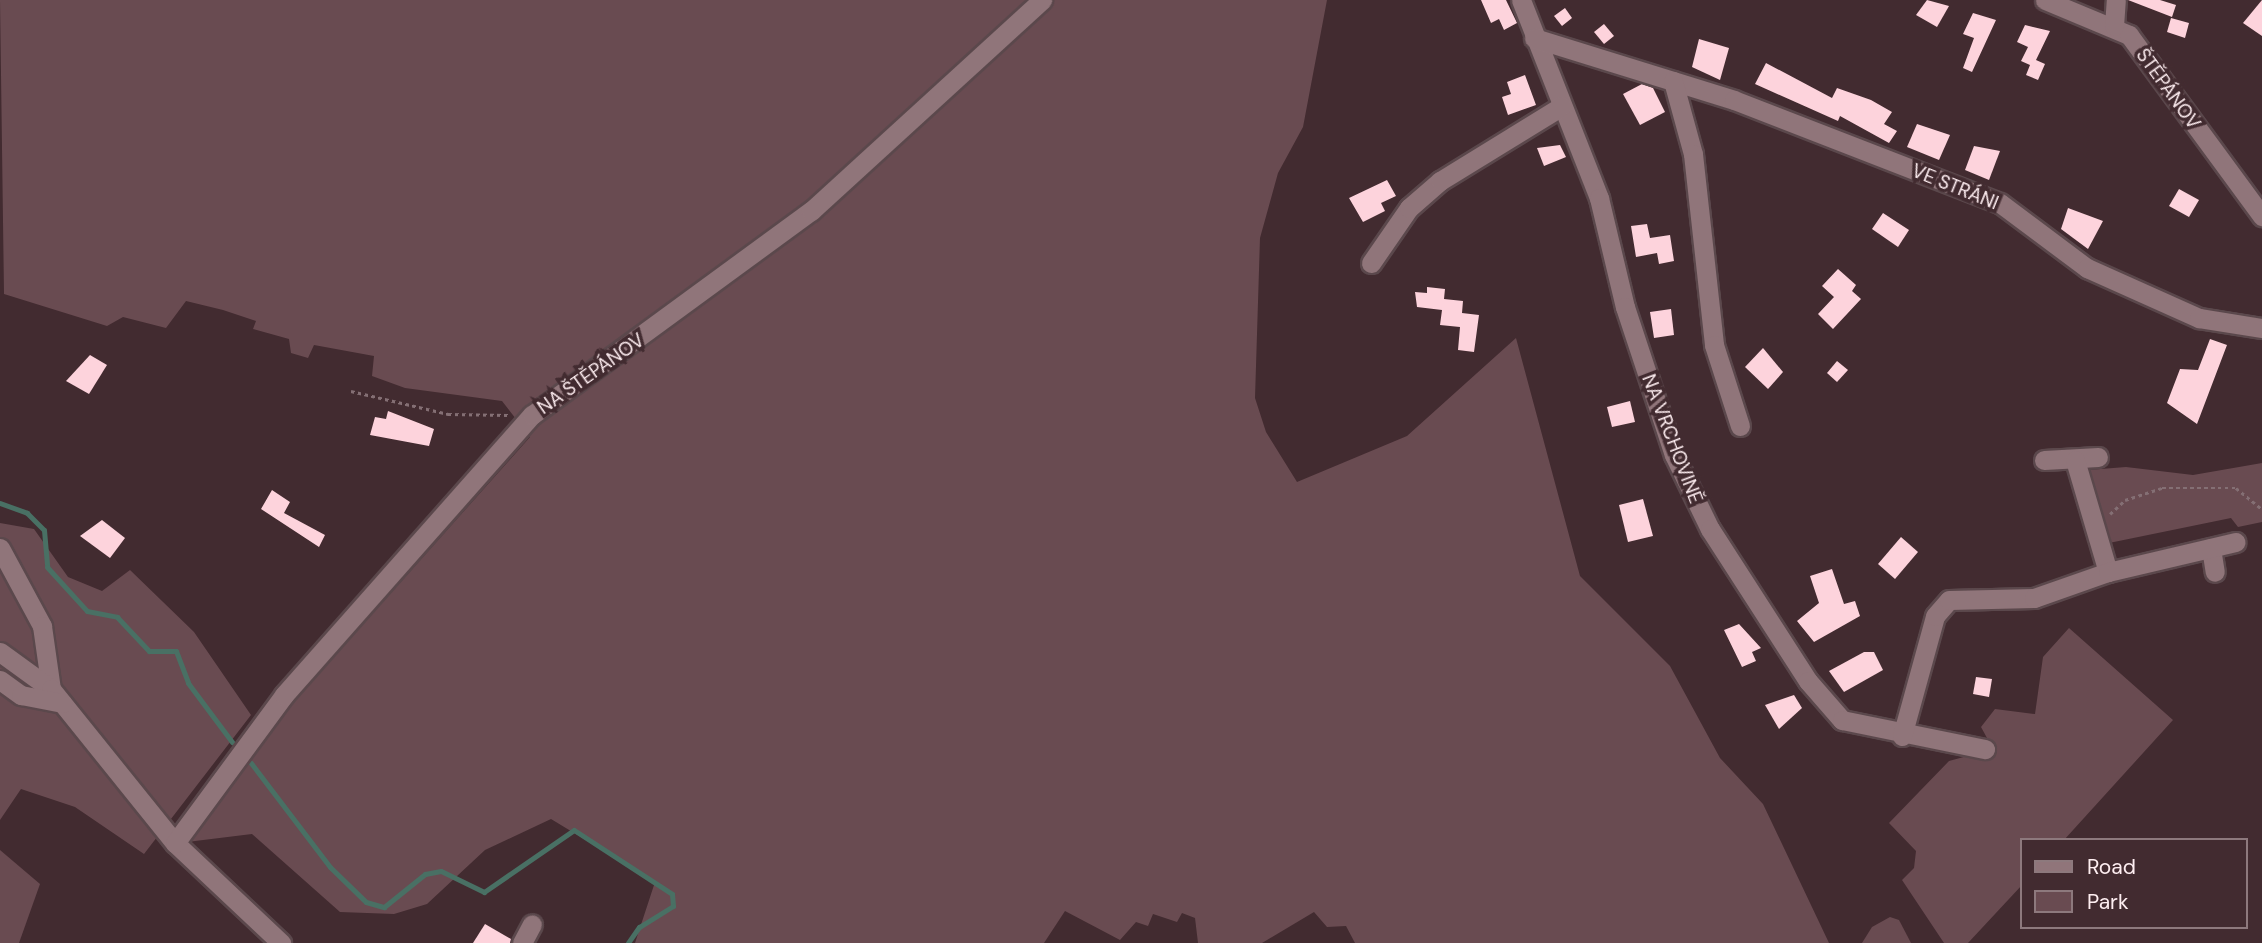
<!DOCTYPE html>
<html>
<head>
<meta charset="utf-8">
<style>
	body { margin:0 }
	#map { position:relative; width:2262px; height:943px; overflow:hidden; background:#422b30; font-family:"DM Sans",sans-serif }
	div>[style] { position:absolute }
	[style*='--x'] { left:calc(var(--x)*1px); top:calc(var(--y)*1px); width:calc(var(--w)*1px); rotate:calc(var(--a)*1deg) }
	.green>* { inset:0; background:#694b51 }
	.stream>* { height:5px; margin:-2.5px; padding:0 2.5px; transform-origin:2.5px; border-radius:2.5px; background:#497064 }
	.building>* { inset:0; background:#fdd3dc }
	.path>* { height:2.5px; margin-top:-1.25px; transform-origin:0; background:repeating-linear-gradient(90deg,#846f74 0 3.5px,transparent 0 7px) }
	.roads { filter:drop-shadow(2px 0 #5b484c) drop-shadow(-2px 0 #5b484c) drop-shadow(0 2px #5b484c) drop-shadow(0 -2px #5b484c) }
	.minor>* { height:19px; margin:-9.5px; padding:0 9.5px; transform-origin:9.5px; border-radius:9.5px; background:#90757a }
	span { translate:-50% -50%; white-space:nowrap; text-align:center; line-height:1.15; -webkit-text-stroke:7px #422b30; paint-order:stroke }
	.street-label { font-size:19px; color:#feeef1 }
	.legend { position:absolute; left:2020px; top:838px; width:228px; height:91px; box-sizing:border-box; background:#422b30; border:2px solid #8d797d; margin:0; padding:9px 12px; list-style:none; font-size:21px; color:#feeef1 }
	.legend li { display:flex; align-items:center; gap:14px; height:35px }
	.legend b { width:35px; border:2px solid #8d797d }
</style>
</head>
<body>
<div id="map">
	<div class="green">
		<i style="clip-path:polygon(0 0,1327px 0,1303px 127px,1278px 173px,1260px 238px,1255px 398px,1266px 432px,1297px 482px,1407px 436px,1516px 338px,1580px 576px,1670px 666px,1720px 758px,1763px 804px,1829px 943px,1355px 943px,1346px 926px,1327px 927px,1314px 912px,1262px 943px,1198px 943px,1195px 918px,1182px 913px,1177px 922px,1153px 914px,1148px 926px,1136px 922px,1120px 940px,1065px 911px,1044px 943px,635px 943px,655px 882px,551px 819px,485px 850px,427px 904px,394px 914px,340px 912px,252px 834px,187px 842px,291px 705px,530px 437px,502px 401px,405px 388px,372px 376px,374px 356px,314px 345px,308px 358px,291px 353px,289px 339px,253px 329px,256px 321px,223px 310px,186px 301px,166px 328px,123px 317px,107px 326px,4px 294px)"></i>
		<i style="clip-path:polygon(2262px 463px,2262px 522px,2238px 527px,2231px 518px,2109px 543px,2088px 470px,2126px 467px,2193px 475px)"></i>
		<i style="clip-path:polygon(0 523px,34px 529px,68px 577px,102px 591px,130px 570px,194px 632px,251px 715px,144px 854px,75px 807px,21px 789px,0 820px)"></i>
		<i style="clip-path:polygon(2069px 628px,2173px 720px,2064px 840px,2022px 840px,2022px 885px,1968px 943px,1944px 943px,1902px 880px,1914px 868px,1916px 851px,1889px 823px,1949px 761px,1993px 749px,1981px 727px,1995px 709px,2035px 714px,2043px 657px)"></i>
		<i style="clip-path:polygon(0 850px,40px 884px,19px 943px,0 943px)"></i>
		<i style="clip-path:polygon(1890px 917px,1899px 920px,1911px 943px,1862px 943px,1872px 927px)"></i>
	</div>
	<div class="stream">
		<i style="--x:0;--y:503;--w:29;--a:20"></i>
		<i style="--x:27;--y:513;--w:24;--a:45"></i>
		<i style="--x:44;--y:530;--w:37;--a:85"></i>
		<i style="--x:47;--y:567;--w:59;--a:47.7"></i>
		<i style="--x:87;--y:611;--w:31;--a:11"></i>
		<i style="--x:117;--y:617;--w:47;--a:46.7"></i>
		<i style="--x:149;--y:651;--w:27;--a:0"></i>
		<i style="--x:176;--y:651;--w:34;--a:69"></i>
		<i style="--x:188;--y:683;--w:74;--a:53.3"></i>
		<i style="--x:251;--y:763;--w:131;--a:52.8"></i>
		<i style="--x:330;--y:867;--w:50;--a:44.2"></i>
		<i style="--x:366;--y:902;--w:19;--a:16"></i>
		<i style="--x:384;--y:907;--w:53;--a:-38.8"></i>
		<i style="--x:425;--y:874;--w:16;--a:-11"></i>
		<i style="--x:441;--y:871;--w:48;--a:26"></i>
		<i style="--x:484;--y:892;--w:109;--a:-34.6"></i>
		<i style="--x:574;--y:830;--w:117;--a:33.1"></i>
		<i style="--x:672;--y:894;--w:12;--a:85"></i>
		<i style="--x:673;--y:906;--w:40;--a:148"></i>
		<i style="--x:639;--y:927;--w:19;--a:125"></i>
	</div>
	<div class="building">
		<i style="clip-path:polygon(1481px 0,1506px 0,1517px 23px,1504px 30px,1499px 19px,1491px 23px)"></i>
		<i style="clip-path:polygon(1927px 0,1949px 6px,1937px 27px,1916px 15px)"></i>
		<i style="clip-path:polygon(2128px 0,2160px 0,2176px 5px,2172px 17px)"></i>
		<i style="clip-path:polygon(2262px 0,2262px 36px,2243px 23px)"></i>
		<i style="clip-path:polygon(1565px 8px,1572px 18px,1562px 26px,1554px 16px)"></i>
		<i style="clip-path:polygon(1973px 13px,1996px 20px,1972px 72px,1963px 68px,1974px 38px,1963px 34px)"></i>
		<i style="clip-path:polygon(2171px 18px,2189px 23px,2185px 38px,2167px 32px)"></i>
		<i style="clip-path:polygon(1604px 24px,1614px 36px,1604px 44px,1594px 32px)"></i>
		<i style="clip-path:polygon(2025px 25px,2050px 31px,2036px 60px,2045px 64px,2038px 80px,2026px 75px,2030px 65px,2021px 61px,2028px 47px,2017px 42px)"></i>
		<i style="clip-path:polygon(1699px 39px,1729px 48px,1720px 80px,1692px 67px)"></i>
		<i style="clip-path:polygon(1766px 63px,1832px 98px,1837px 88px,1871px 100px,1892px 112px,1884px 124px,1897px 131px,1889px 143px,1840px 116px,1838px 121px,1755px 84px)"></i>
		<i style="clip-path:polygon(1525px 75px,1536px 105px,1508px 115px,1502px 97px,1511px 94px,1507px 82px)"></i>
		<i style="clip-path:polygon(1642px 84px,1653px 88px,1665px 112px,1640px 125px,1623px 94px)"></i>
		<i style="clip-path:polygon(1917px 124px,1950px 135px,1939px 160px,1907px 147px)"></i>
		<i style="clip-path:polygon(1560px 145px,1566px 157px,1544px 166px,1537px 148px)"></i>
		<i style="clip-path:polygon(1974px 146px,2000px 151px,1989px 180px,1965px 170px)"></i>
		<i style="clip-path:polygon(1387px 180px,1396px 196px,1381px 203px,1385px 211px,1363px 222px,1349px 198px)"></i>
		<i style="clip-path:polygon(2179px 189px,2199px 200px,2189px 217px,2169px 206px)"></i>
		<i style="clip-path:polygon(2068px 208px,2103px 221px,2088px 249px,2061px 229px)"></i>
		<i style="clip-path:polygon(1883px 213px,1909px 230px,1898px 247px,1872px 229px)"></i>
		<i style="clip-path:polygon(1647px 224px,1650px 238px,1670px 235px,1674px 261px,1659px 264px,1657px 253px,1636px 257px,1631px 226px)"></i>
		<i style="clip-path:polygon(1838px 269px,1856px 285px,1852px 291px,1861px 299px,1833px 329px,1818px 314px,1834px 297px,1822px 286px)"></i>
		<i style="clip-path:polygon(1427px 287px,1445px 289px,1444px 299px,1463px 301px,1462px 313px,1479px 315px,1474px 352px,1458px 350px,1460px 327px,1440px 325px,1442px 310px,1417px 307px,1415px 292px,1427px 293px)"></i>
		<i style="clip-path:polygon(1671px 309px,1674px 335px,1654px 338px,1650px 312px)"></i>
		<i style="clip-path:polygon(2210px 339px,2227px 345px,2197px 424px,2167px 403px,2180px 369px,2198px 370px)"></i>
		<i style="clip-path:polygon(1763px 348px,1783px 372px,1768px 389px,1745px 367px)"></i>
		<i style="clip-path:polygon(90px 355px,107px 365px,89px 394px,66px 381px)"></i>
		<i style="clip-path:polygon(1837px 361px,1848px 370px,1837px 382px,1827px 373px)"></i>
		<i style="clip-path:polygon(1630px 401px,1635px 422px,1612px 427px,1607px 407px)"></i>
		<i style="clip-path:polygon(388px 411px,434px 429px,429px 446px,370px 435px,375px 417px,386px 419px)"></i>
		<i style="clip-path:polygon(272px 490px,290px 502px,284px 513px,325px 535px,319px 547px,261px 509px)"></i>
		<i style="clip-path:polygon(1643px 499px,1653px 536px,1628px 542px,1619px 505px)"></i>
		<i style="clip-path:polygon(102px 520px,125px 538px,110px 558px,80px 536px)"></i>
		<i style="clip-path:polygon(1901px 537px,1918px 552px,1895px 579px,1878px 564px)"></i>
		<i style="clip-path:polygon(1832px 569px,1844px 604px,1855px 601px,1860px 616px,1814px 642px,1797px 621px,1819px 603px,1810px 576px)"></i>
		<i style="clip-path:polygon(1739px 624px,1761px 648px,1752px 652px,1756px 661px,1742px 667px,1724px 630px)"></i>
		<i style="clip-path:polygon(1864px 652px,1874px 652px,1883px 670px,1844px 692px,1829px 671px)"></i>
		<i style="clip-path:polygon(1976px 677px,1992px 679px,1989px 697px,1973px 694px)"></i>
		<i style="clip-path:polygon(1794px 695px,1802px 708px,1779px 729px,1765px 705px)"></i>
		<i style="clip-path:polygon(485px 924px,511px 939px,510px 943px,473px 943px)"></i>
	</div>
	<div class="path">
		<i style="--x:351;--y:391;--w:100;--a:13.3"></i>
		<i style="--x:448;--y:414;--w:60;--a:1"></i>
		<i style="--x:2110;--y:514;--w:21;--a:-43"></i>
		<i style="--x:2125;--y:500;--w:39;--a:-18"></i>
		<i style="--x:2162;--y:488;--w:74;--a:0"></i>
		<i style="--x:2236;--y:488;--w:33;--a:39"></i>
	</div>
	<div class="roads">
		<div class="minor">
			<i style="--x:1521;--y:0;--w:213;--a:68.5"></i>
			<i style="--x:1599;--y:198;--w:112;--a:76.6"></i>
			<i style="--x:1625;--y:307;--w:156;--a:71.7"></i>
			<i style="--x:1674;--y:455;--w:82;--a:64.1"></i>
			<i style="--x:1710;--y:529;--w:181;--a:57.2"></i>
			<i style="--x:1808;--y:681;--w:52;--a:48.9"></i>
			<i style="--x:1842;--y:720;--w:146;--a:11.5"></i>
			<i style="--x:2045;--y:0;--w:91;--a:22.6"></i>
			<i style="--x:2129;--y:35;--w:225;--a:53.7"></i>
			<i style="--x:2114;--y:26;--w:26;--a:-86"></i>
			<i style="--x:1534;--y:38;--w:209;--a:17.2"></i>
			<i style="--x:1734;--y:100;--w:285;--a:21.2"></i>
			<i style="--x:2000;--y:203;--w:109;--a:36.8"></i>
			<i style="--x:2087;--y:268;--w:123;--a:24.1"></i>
			<i style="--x:2199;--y:318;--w:64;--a:9"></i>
			<i style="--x:1673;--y:81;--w:76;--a:74.7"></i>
			<i style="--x:1693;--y:154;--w:192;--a:83.7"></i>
			<i style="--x:1714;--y:345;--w:85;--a:72.2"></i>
			<i style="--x:1371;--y:263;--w:67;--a:-55.4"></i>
			<i style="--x:1409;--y:208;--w:41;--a:-41.1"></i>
			<i style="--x:1440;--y:181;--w:143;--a:-31.6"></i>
			<i style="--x:2044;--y:460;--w:54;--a:-3.2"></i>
			<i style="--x:2075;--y:460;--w:117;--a:73.6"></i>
			<i style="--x:0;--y:548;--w:89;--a:61.7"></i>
			<i style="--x:42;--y:626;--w:64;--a:81.9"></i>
			<i style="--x:2211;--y:548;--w:24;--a:81"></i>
			<i style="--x:0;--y:652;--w:63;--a:36"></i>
			<i style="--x:51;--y:689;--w:198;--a:51.2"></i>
			<i style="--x:175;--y:843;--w:146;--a:43.3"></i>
			<i style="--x:0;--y:680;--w:26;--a:36"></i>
			<i style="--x:21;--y:695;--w:42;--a:11"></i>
			<i style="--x:1902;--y:736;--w:124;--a:-74.6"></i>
			<i style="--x:1935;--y:616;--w:21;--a:-49"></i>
			<i style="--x:1949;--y:600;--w:85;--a:-1.3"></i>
			<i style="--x:2034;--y:598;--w:78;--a:-19.4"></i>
			<i style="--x:2108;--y:572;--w:131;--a:-13.2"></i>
			<i style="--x:175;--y:843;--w:184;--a:-53.6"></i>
			<i style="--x:284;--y:695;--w:374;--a:-48.5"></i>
			<i style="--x:532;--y:415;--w:346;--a:-36.2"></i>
			<i style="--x:811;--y:211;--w:313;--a:-42.4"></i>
			<i style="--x:522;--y:943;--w:21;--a:-62"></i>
		</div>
	</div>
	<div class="street-label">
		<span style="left:2168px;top:89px;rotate:54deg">ŠTĚPÁNOV</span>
		<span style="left:1955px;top:187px;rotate:22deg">VE STRÁNI</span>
		<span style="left:591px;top:374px;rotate:-35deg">NA ŠTĚPÁNOV</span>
		<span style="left:1672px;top:439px;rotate:69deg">NA VRCHOVINĚ</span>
	</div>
	<ul class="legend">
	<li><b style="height:9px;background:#90757a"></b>Road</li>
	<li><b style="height:19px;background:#694b51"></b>Park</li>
	</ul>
</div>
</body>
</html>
